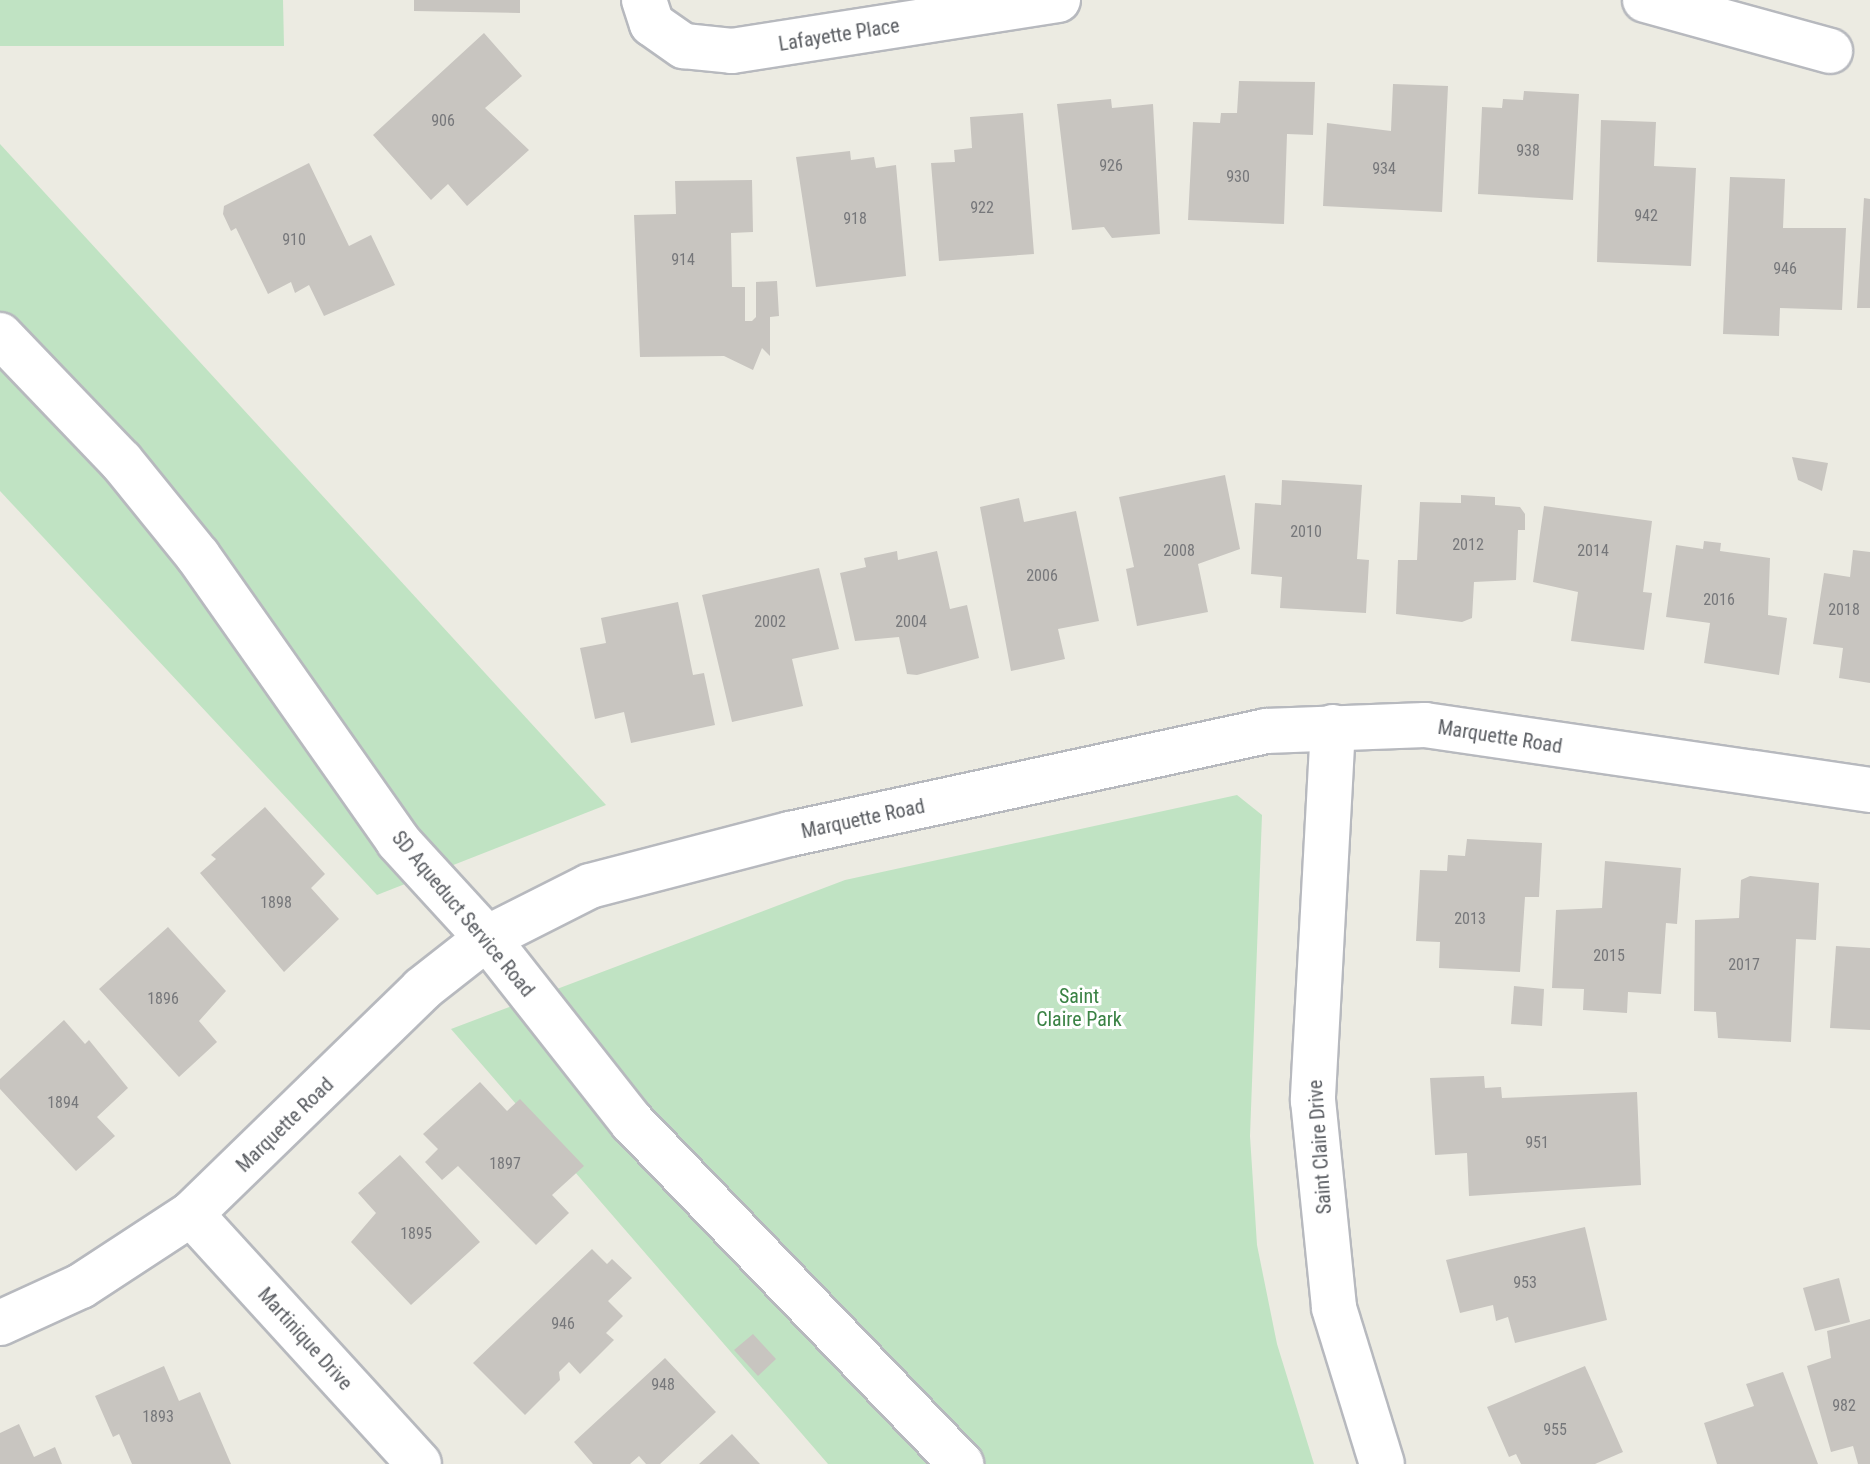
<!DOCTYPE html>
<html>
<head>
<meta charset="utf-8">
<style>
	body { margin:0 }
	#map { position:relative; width:1870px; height:1464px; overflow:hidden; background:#ecebe2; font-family:"Roboto Condensed",sans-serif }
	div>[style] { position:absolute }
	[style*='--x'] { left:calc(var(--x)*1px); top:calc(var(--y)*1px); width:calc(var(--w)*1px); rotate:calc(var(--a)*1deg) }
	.green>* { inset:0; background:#c0e3c3 }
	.building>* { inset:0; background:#c8c5c0 }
	.roads { filter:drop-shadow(2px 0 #b7b9be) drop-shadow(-2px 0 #b7b9be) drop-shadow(0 2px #b7b9be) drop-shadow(0 -2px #b7b9be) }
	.minor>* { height:44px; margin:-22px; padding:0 22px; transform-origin:22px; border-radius:22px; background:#fff }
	span { translate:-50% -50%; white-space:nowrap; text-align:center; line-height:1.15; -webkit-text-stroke:6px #fff; paint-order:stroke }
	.number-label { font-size:16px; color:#76777a }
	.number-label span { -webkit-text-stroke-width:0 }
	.street-label { font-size:20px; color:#5a5d62 }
	.park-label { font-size:20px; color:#3a8244 }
</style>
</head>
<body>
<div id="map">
	<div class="green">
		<i style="clip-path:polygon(0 0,283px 0,284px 46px,0 46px)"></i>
		<i style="clip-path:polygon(0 144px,606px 805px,377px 895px,0 491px)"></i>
		<i style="clip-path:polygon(1237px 795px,1262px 815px,1250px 1136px,1257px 1245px,1277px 1344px,1314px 1464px,828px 1464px,451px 1029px,845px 880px)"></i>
	</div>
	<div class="building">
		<i style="clip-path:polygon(414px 0,520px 0,520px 13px,414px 11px)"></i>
		<i style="clip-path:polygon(484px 33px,522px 76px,485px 108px,529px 150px,467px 206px,448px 184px,431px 200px,373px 135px)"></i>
		<i style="clip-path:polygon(1239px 81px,1315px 82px,1313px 135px,1287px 134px,1284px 224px,1188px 220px,1193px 122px,1220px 123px,1221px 113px,1237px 113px)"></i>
		<i style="clip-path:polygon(1393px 84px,1448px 86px,1442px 212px,1323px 206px,1327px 123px,1391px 131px)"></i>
		<i style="clip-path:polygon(1524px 91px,1579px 94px,1573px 200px,1478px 194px,1482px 107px,1502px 108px,1503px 99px,1523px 100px)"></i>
		<i style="clip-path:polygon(1111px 99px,1112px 108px,1153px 104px,1160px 234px,1112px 238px,1104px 227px,1072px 230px,1057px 104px)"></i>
		<i style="clip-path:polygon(1023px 113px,1034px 254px,939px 261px,931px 163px,955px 162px,954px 150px,972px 148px,970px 117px)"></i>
		<i style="clip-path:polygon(1601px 120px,1656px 122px,1654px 166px,1696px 168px,1691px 266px,1597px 262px)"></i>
		<i style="clip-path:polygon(850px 151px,851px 160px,874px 157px,876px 168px,896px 165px,906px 276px,816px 287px,796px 157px)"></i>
		<i style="clip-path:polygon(309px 163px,349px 246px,371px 235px,395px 285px,324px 316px,309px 285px,295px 293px,291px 282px,268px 294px,236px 228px,231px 231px,223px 214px,224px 206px)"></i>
		<i style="clip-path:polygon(1730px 177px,1785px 179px,1783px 228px,1846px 228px,1842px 310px,1780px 308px,1779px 336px,1723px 334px)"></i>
		<i style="clip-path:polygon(752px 180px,753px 232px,731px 233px,732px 287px,745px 287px,745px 321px,752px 321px,756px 317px,756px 282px,777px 281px,779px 316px,770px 317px,770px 356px,762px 348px,753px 370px,724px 356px,640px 357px,634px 215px,676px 214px,675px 181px)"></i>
		<i style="clip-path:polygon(1864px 198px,1870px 199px,1870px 308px,1857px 308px)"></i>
		<i style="clip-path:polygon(1792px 457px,1828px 463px,1822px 491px,1798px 480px)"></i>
		<i style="clip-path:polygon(1225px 475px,1240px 549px,1198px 564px,1208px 612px,1137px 626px,1126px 569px,1134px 567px,1119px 497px)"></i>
		<i style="clip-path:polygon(1282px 480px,1362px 485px,1357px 559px,1369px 560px,1366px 613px,1280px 608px,1282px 577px,1251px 574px,1255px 503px,1281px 505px)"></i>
		<i style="clip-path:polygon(1461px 495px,1495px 497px,1495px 505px,1520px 507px,1525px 514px,1525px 530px,1518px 530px,1516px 580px,1474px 582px,1472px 618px,1462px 622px,1396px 614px,1398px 560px,1417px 560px,1420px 502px,1461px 503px)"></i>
		<i style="clip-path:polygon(1019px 498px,1024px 522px,1076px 511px,1099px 621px,1058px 629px,1065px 659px,1011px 671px,980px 507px)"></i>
		<i style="clip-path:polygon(1544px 506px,1652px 521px,1643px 592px,1652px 593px,1644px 650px,1571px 641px,1578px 592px,1533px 582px)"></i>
		<i style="clip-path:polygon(1704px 541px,1721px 543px,1720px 551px,1770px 558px,1768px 615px,1787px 618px,1779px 675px,1704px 663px,1710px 623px,1666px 617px,1676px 545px,1703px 549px)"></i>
		<i style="clip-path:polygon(1853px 550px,1870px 552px,1870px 683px,1839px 678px,1843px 648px,1813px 644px,1824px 573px,1850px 577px)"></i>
		<i style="clip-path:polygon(897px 551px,898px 560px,937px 551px,950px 609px,967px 605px,979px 658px,917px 675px,907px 674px,899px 637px,855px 641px,840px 573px,866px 567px,864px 558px)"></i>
		<i style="clip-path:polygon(819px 568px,839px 649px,792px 659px,803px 706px,732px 722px,702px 595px)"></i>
		<i style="clip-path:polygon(678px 602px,693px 675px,704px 673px,715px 725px,631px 743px,624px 712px,595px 719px,580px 648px,606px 643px,601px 618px)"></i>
		<i style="clip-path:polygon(265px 807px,325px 874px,311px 888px,339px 919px,284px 972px,200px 873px,216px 859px,211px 855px)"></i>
		<i style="clip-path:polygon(1467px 839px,1542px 843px,1539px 897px,1525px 897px,1520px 972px,1439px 968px,1440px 942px,1416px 941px,1420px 870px,1447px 871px,1448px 855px,1465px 856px)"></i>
		<i style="clip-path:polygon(1605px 861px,1681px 868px,1677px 924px,1666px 923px,1661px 994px,1628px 992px,1627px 1013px,1583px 1010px,1584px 989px,1552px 988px,1556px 910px,1602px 908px)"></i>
		<i style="clip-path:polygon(1750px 876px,1819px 883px,1816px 940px,1796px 939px,1791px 1042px,1718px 1038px,1716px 1012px,1694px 1011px,1695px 920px,1739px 918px,1741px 880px)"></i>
		<i style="clip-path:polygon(168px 927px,226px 991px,199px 1021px,217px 1042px,179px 1077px,99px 989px)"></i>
		<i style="clip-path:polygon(1836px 946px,1870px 948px,1870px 1030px,1830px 1028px)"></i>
		<i style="clip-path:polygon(1514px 986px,1544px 989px,1542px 1026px,1511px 1024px)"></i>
		<i style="clip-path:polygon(64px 1020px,85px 1044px,89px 1040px,128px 1088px,97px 1117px,115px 1136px,76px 1171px,0 1089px,0 1079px)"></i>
		<i style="clip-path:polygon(1484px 1076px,1485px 1088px,1501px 1087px,1502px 1098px,1637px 1092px,1641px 1185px,1469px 1196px,1467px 1153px,1435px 1155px,1430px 1078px)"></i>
		<i style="clip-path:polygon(480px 1082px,507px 1111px,520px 1099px,584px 1166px,552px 1195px,569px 1213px,536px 1245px,458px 1166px,442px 1180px,425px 1162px,438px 1149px,423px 1134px)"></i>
		<i style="clip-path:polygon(400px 1155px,480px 1242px,411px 1305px,351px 1242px,376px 1213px,358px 1193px)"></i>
		<i style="clip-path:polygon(1585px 1227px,1607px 1320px,1515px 1343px,1508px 1317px,1496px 1321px,1493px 1305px,1460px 1313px,1446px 1260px)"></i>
		<i style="clip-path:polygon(592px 1249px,607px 1264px,612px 1259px,632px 1278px,608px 1301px,623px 1316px,606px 1333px,614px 1340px,580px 1374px,569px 1362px,559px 1372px,560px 1380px,525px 1415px,473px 1363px)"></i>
		<i style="clip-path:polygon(1839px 1278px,1850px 1322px,1815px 1331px,1803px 1288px)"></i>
		<i style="clip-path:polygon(1870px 1319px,1870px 1464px,1858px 1464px,1853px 1446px,1831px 1452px,1807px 1366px,1831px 1358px,1827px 1331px)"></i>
		<i style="clip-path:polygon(753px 1334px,776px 1359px,758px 1376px,734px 1350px)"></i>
		<i style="clip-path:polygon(665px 1358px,716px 1412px,660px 1464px,646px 1464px,639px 1456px,630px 1464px,593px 1464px,574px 1442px)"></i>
		<i style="clip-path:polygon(164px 1366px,179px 1401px,200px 1392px,231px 1464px,132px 1464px,119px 1434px,113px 1437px,95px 1396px)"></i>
		<i style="clip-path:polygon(1585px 1366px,1623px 1452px,1595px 1464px,1521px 1464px,1516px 1454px,1509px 1457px,1487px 1407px)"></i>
		<i style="clip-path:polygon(1783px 1372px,1818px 1464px,1717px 1464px,1704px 1423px,1754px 1406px,1746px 1384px)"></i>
		<i style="clip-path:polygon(19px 1424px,34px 1457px,55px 1447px,62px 1464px,0 1464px,0 1433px)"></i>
		<i style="clip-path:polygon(732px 1434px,760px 1464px,699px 1464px)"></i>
	</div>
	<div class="roads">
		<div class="minor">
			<i style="--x:644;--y:0;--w:25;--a:72"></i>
			<i style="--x:652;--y:24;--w:39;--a:35"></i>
			<i style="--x:684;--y:46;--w:48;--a:5.9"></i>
			<i style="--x:732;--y:51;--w:330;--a:-8.9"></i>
			<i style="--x:1645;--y:0;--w:192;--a:15.4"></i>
			<i style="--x:0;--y:335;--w:175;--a:46.2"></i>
			<i style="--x:121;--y:461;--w:122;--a:51"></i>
			<i style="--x:198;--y:556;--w:348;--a:54.9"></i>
			<i style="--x:398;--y:841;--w:132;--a:47.5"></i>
			<i style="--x:487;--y:938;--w:234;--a:51.8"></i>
			<i style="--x:632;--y:1122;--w:475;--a:46.1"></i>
			<i style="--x:1333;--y:727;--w:374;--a:93.1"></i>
			<i style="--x:1313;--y:1100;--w:209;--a:84.2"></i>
			<i style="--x:1334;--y:1308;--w:163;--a:72.9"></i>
			<i style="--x:191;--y:1214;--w:338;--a:47.6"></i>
			<i style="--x:0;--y:1323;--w:89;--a:-24.6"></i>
			<i style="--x:81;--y:1286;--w:131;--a:-33.2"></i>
			<i style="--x:191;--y:1214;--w:322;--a:-44.2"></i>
			<i style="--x:422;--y:989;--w:83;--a:-38.1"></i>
			<i style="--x:487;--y:938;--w:115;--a:-26.8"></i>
			<i style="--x:590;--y:886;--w:207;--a:-14.6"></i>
			<i style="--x:790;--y:834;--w:487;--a:-12.2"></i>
			<i style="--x:1266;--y:731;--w:159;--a:-2.2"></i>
			<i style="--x:1425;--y:725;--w:450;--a:8.3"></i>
		</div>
	</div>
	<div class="number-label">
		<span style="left:443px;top:121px">906</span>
		<span style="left:1528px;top:151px">938</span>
		<span style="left:1111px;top:166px">926</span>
		<span style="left:1384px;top:169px">934</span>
		<span style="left:1238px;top:177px">930</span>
		<span style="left:982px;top:208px">922</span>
		<span style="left:1646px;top:216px">942</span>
		<span style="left:855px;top:219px">918</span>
		<span style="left:294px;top:240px">910</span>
		<span style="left:683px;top:260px">914</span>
		<span style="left:1785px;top:269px">946</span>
		<span style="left:1306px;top:532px">2010</span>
		<span style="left:1468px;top:545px">2012</span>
		<span style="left:1179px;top:551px">2008</span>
		<span style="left:1593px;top:551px">2014</span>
		<span style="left:1042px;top:576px">2006</span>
		<span style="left:1719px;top:600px">2016</span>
		<span style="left:1844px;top:610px">2018</span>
		<span style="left:770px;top:622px">2002</span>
		<span style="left:911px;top:622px">2004</span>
		<span style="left:276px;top:903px">1898</span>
		<span style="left:1470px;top:919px">2013</span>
		<span style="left:1609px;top:956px">2015</span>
		<span style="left:1744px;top:965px">2017</span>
		<span style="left:163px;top:999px">1896</span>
		<span style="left:63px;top:1103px">1894</span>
		<span style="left:1537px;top:1143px">951</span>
		<span style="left:505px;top:1164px">1897</span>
		<span style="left:416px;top:1234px">1895</span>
		<span style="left:1525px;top:1283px">953</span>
		<span style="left:563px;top:1324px">946</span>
		<span style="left:663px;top:1385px">948</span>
		<span style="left:1844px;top:1406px">982</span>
		<span style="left:158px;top:1417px">1893</span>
		<span style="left:1555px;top:1430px">955</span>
	</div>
	<div class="street-label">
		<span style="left:839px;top:35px;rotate:-9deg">Lafayette Place</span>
		<span style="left:1500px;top:737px;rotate:9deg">Marquette Road</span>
		<span style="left:863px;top:819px;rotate:-12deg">Marquette Road</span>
		<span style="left:463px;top:914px;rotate:50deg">SD Aqueduct Service Road</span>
		<span style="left:285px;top:1125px;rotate:-44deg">Marquette Road</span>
		<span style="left:1320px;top:1147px;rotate:-94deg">Saint Claire Drive</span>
		<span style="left:305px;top:1339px;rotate:48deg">Martinique Drive</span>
	</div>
	<div class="park-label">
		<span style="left:1079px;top:1008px">Saint<br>Claire Park</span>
	</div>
</div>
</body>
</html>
